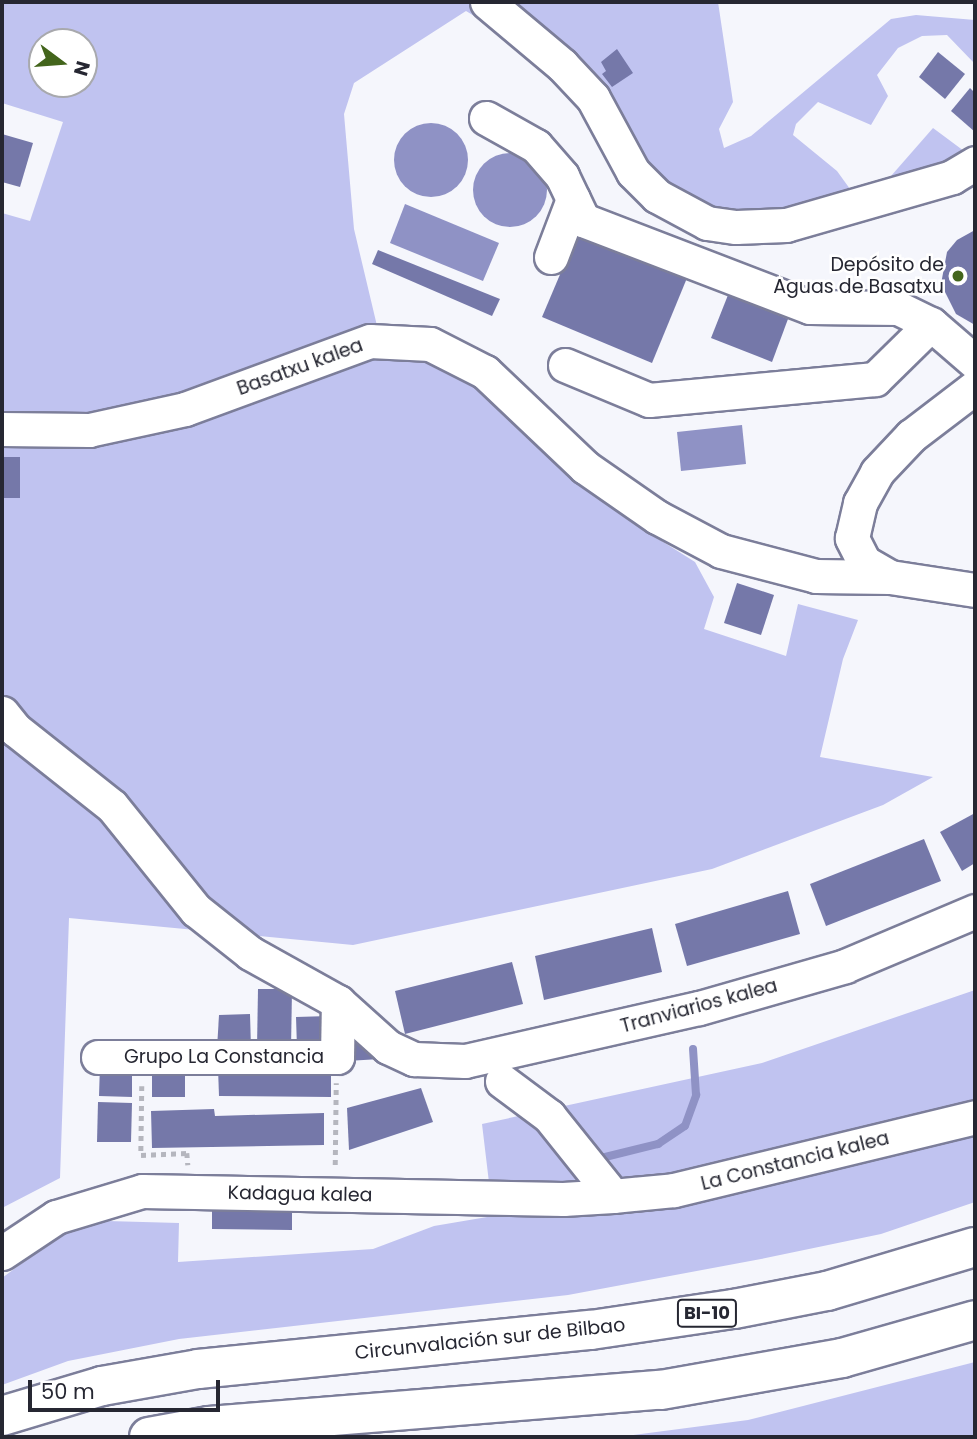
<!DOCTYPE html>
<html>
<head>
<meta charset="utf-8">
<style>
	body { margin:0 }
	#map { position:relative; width:977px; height:1439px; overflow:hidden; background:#f5f6fc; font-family:Poppins,sans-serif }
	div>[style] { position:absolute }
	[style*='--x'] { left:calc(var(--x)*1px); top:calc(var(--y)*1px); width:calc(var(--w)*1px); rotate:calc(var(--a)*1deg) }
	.green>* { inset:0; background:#c0c3f0 }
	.water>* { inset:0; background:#8f92c5 }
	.round { border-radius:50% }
	.stream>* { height:8px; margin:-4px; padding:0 4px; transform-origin:4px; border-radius:4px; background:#8f92c5 }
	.building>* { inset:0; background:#7578a9 }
	.path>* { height:4.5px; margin-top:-2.25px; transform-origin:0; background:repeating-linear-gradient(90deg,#b5b6be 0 5px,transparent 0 10px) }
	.roads { filter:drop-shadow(2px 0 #7c7e9a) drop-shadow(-2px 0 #7c7e9a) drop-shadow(0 2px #7c7e9a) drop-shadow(0 -2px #7c7e9a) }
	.minor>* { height:33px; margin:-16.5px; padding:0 16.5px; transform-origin:16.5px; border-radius:16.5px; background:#fff }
	.highway>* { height:38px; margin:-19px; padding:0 19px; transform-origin:19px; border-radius:19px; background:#fff }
	.dots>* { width:19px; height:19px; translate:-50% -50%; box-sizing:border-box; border:4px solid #fff; border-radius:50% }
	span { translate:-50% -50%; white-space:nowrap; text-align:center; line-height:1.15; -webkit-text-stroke:5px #fff; paint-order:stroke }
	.shield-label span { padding:2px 5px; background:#fff; border:2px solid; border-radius:5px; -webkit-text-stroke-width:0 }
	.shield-label { font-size:18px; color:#262732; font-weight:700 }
	.poi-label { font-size:19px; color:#262732 }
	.right { translate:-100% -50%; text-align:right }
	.street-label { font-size:19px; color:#262732 }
	.frame { position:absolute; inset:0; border:4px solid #262732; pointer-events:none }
	.north { position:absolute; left:28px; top:28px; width:70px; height:70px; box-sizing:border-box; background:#fff; border:2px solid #a8a9ad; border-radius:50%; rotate:106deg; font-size:19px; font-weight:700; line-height:28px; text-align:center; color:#262732 }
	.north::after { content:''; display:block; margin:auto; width:24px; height:32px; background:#43651c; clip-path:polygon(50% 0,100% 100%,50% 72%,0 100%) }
	.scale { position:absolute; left:28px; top:1380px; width:192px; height:32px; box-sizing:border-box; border:4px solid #262732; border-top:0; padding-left:9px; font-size:21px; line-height:24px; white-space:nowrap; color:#262732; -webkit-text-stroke:5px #fff; paint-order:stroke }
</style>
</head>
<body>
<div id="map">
	<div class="green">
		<i style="clip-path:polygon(evenodd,2px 2px,718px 2px,733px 102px,719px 129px,724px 148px,751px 136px,891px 19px,916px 15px,975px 20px,975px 64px,947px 35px,922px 36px,898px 48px,877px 75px,888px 96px,871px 125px,818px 102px,796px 124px,793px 135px,837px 171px,850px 189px,884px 184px,933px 128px,968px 154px,793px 217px,697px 226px,536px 53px,466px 11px,354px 83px,344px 114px,354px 229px,378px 330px,143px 411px,2px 418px,2px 213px,30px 221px,63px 122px,2px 103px,2px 2px,42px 42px,84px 42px,84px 84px,42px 84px,42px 42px)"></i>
		<i style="clip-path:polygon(363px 357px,427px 359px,467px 375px,558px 465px,630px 521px,695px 562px,714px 597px,704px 629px,786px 656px,798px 604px,858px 620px,843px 659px,820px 757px,933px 777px,883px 805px,712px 869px,353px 945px,69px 918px,60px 1178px,2px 1208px,2px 439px)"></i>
		<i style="clip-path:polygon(975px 990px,975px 1202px,881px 1234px,761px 1259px,568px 1295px,179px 1339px,68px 1361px,2px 1385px,2px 1278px,64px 1232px,107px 1221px,179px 1223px,178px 1262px,373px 1249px,434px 1226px,493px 1216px,482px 1124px,762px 1063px)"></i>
		<i style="clip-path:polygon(975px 1362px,975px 1437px,618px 1437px,748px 1420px)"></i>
	</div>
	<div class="water">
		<i class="round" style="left:394px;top:123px;width:74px;height:74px"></i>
		<i class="round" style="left:473px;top:153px;width:74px;height:74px"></i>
		<i style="clip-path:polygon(405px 204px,499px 243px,483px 281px,390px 243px)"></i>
		<i style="clip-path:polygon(742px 425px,746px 464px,681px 471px,677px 432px)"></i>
	</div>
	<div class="stream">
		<i style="--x:597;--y:1159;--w:63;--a:-13.8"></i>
		<i style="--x:658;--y:1144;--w:32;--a:-34"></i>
		<i style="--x:685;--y:1126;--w:33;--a:-70"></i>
		<i style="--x:696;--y:1095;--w:46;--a:-93.7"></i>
	</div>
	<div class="building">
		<i style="clip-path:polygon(617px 49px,633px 73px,612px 87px,602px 74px,606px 71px,601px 62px)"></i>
		<i style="clip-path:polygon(938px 52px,965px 74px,945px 99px,919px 77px)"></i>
		<i style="clip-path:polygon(970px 88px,975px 93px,975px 132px,951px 111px)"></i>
		<i style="clip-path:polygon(2px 134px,33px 143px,20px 187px,2px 182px)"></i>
		<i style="clip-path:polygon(975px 230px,975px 325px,956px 314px,941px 284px,947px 252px,957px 240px)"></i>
		<i style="clip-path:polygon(578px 232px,687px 278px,652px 363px,542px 317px)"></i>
		<i style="clip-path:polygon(378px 250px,500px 299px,492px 316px,372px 264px)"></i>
		<i style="clip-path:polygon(728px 295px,788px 319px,772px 362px,711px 338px)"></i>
		<i style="clip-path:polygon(2px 457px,20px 457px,20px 498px,2px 498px)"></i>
		<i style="clip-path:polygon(737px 583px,774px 595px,761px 635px,724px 623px)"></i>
		<i style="clip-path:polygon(975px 813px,975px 863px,962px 871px,940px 832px)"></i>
		<i style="clip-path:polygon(924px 839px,941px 881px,826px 926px,810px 884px)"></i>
		<i style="clip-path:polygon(788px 891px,800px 934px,687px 966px,675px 924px)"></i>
		<i style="clip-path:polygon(652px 928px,662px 972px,544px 1000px,535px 956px)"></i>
		<i style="clip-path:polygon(512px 962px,523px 1004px,405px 1034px,395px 991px)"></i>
		<i style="clip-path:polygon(258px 989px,292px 989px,291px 1049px,257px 1048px)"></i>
		<i style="clip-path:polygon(250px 1014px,251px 1048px,217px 1049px,219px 1015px)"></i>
		<i style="clip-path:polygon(329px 1016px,331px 1048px,297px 1049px,296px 1017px)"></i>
		<i style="clip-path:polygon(365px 1039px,380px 1059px,347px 1061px,346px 1041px)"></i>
		<i style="clip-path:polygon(100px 1065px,132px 1066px,132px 1097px,99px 1096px)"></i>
		<i style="clip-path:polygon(331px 1065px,331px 1097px,219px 1096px,218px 1068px)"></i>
		<i style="clip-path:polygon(152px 1067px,185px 1067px,185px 1097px,152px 1097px)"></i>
		<i style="clip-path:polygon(421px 1088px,433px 1122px,349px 1150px,347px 1108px)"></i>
		<i style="clip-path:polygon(98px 1102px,132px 1103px,131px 1142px,97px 1142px)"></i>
		<i style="clip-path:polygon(214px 1109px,215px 1116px,324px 1113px,324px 1145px,152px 1148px,151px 1111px)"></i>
		<i style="clip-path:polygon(212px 1208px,292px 1209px,292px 1230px,212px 1229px)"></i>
	</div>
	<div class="path">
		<i style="--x:142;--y:1086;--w:69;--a:90.8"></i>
		<i style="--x:141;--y:1155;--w:46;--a:-2.5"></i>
		<i style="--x:187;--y:1153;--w:12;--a:85"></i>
		<i style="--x:335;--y:1165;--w:82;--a:-89.3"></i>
	</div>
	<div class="roads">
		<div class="minor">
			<i style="--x:487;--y:2;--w:98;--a:40"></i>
			<i style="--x:562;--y:65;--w:45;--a:46.8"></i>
			<i style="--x:593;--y:98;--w:84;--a:61.6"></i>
			<i style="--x:633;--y:172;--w:34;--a:45"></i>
			<i style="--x:657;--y:196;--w:57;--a:28.4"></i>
			<i style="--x:707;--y:223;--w:29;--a:8"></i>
			<i style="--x:736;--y:227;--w:50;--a:-2.3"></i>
			<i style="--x:786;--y:225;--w:173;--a:-16.1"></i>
			<i style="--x:952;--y:177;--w:27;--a:-31"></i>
			<i style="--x:486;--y:118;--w:57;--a:29.2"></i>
			<i style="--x:536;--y:146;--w:40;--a:49"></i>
			<i style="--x:562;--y:176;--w:49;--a:64.5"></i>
			<i style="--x:583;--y:220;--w:243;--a:21"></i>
			<i style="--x:810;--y:307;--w:88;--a:0.7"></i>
			<i style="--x:898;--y:308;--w:37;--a:26"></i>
			<i style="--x:931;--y:324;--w:58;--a:40.8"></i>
			<i style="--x:551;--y:257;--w:62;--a:-69.2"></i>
			<i style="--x:565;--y:365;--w:91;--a:22.6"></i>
			<i style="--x:649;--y:400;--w:227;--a:-5.3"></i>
			<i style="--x:875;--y:379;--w:78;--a:-44.5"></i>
			<i style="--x:2;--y:429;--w:87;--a:0.7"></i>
			<i style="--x:89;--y:430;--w:98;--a:-12.3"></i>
			<i style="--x:185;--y:409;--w:197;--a:-20.2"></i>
			<i style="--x:370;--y:341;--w:60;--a:2.9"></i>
			<i style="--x:430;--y:344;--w:62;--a:27"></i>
			<i style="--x:485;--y:372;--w:138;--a:43.5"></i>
			<i style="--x:585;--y:467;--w:88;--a:34.8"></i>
			<i style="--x:657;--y:517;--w:72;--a:28"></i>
			<i style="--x:721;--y:551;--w:98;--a:14.7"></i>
			<i style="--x:816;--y:576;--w:74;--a:0.8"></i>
			<i style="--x:890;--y:577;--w:86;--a:8.7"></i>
			<i style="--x:890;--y:577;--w:30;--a:-150"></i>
			<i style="--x:864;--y:562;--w:27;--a:-117"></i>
			<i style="--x:852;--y:538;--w:36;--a:-77"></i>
			<i style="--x:860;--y:503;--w:35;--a:-61"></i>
			<i style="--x:877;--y:472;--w:50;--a:-46.6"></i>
			<i style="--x:911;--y:436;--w:81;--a:-37.4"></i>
			<i style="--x:2;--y:713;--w:22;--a:51"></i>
			<i style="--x:16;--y:730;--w:122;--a:38.4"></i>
			<i style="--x:112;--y:806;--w:134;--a:51.1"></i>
			<i style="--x:196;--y:910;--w:69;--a:38.5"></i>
			<i style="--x:250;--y:953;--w:101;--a:29.1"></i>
			<i style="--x:338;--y:1002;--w:67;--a:42"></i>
			<i style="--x:388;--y:1047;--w:29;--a:25"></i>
			<i style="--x:414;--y:1059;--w:51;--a:2.2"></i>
			<i style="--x:465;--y:1061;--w:240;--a:-12.8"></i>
			<i style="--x:699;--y:1008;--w:152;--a:-16"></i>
			<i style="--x:845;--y:966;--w:141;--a:-22.9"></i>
			<i style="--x:98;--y:1057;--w:239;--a:0"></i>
			<i style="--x:337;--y:1057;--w:55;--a:-89"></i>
			<i style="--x:502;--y:1081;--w:59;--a:36.7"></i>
			<i style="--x:549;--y:1116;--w:102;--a:51.3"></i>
			<i style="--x:2;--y:1253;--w:65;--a:-33.7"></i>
			<i style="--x:56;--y:1217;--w:90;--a:-16.8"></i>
			<i style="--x:142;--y:1191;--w:421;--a:1.1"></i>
			<i style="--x:563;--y:1199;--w:50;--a:-3.4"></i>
			<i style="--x:613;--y:1196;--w:61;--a:-5.6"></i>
			<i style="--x:674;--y:1190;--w:310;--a:-13.6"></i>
		</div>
		<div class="highway">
			<i style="--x:2;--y:1416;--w:104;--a:-16.7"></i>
			<i style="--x:102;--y:1386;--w:97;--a:-10"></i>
			<i style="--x:198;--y:1369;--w:395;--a:-5.7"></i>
			<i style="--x:591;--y:1330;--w:145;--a:-8.4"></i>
			<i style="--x:734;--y:1309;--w:95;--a:-11"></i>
			<i style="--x:827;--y:1291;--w:154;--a:-16.6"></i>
			<i style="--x:149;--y:1437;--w:61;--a:-10.4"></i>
			<i style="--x:209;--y:1426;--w:453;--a:-4.6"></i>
			<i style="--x:661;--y:1390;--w:184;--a:-10"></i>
			<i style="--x:842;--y:1358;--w:138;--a:-15.9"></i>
		</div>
	</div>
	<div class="dots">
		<i style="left:958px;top:276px;background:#43651c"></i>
	</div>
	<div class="shield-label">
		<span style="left:707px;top:1313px">BI-10</span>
	</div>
	<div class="poi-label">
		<span class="right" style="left:944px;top:276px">Depósito de<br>Aguas de Basatxu</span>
	</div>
	<div class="street-label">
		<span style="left:300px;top:367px;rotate:-20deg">Basatxu kalea</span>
		<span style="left:699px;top:1006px;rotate:-15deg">Tranviarios kalea</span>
		<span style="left:224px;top:1057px">Grupo La Constancia</span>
		<span style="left:795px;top:1161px;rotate:-14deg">La Constancia kalea</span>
		<span style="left:300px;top:1194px;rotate:1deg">Kadagua kalea</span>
		<span style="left:490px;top:1339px;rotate:-6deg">Circunvalación sur de Bilbao</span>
	</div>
	<div class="frame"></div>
	<div class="north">N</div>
	<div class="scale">50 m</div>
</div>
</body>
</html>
